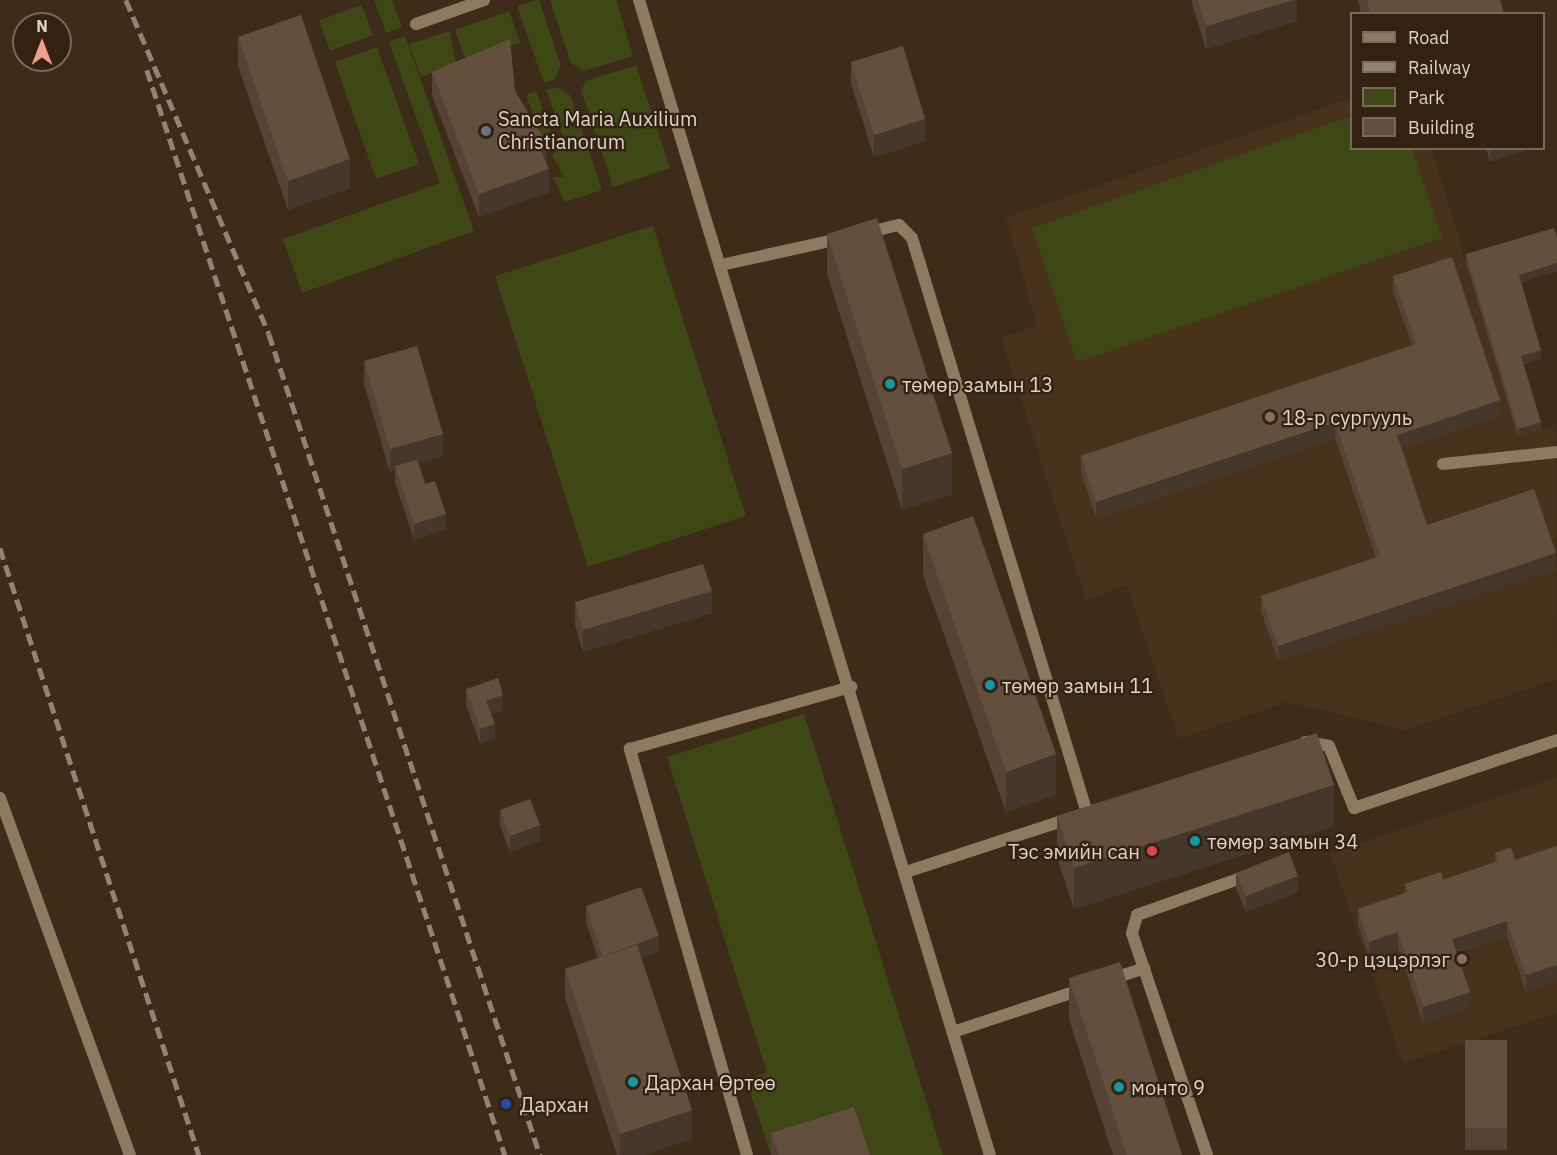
<!DOCTYPE html>
<html>
<head>
<meta charset="utf-8">
<style>
	body { margin:0 }
	#map { position:relative; width:1557px; height:1155px; overflow:hidden; background:#3e2c1b; font-family:"IBM Plex Sans",sans-serif }
	div>[style] { position:absolute }
	[style*='--x'] { left:calc(var(--x)*1px); top:calc(var(--y)*1px); width:calc(var(--w)*1px); rotate:calc(var(--a)*1deg) }
	.built>* { inset:0; background:#49321c }
	.green>* { inset:0; background:#3d4815 }
	.lane>* { height:12px; margin:-6px; padding:0 6px; transform-origin:6px; border-radius:6px; background:#8e7a61 }
	.street>* { height:12px; margin:-6px; padding:0 6px; transform-origin:6px; border-radius:6px; background:#8e7a61 }
	.rail>* { height:4.5px; margin-top:-2.25px; transform-origin:0; background:repeating-linear-gradient(90deg,#928375 0 12px,transparent 0 18px) }
	.wall>* { inset:0; background:#554435 }
	.shaded-wall>* { inset:0; background:#45372b }
	.building>* { inset:0; background:#634f3e }
	.dots>* { width:16px; height:16px; translate:-50% -50%; box-sizing:border-box; border:3px solid #321; border-radius:50% }
	span { translate:-50% -50%; white-space:nowrap; text-align:center; line-height:1.15; -webkit-text-stroke:4.5px #321; paint-order:stroke }
	.poi-label { font-size:20px; color:#dfd3c9 }
	.left { translate:0 -50%; text-align:left }
	.right { translate:-100% -50%; text-align:right }
	.legend { position:absolute; left:1350px; top:12px; width:195px; height:138px; box-sizing:border-box; background:#321; border:2px solid #78695b; margin:0; padding:8px 10px; list-style:none; font-size:18px; color:#dfd3c9 }
	.legend li { display:flex; align-items:center; gap:12px; height:30px }
	.legend b { width:30px; border:2px solid #78695b }
	.north { position:absolute; left:12px; top:12px; width:60px; height:60px; box-sizing:border-box; background:#321; border:2px solid #78695b; border-radius:50%; rotate:0deg; font-size:16px; font-weight:700; line-height:24px; text-align:center; color:#dfd3c9 }
	.north::after { content:''; display:block; margin:auto; width:21px; height:27px; background:#f49d8d; clip-path:polygon(50% 0,100% 100%,50% 72%,0 100%) }
</style>
</head>
<body>
<div id="map">
	<div class="built">
		<i style="clip-path:polygon(1351px 98px,1352px 148px,1432px 149px,1466px 262px,1541px 430px,1556px 424px,1557px 679px,1406px 730px,1287px 702px,1179px 739px,1127px 585px,1086px 600px,1001px 338px,1037px 325px,1006px 218px)"></i>
		<i style="clip-path:polygon(1557px 777px,1557px 1013px,1403px 1063px,1330px 853px)"></i>
	</div>
	<div class="green">
		<i style="clip-path:polygon(374px 0,392px 0,402px 27px,386px 33px)"></i>
		<i style="clip-path:polygon(539px 0,561px 66px,554px 80px,544px 83px,517px 6px)"></i>
		<i style="clip-path:polygon(550px 0,616px 0,633px 56px,584px 71px,571px 63px)"></i>
		<i style="clip-path:polygon(362px 5px,373px 35px,330px 51px,319px 20px)"></i>
		<i style="clip-path:polygon(509px 11px,520px 43px,470px 60px,463px 54px,455px 30px)"></i>
		<i style="clip-path:polygon(450px 31px,456px 65px,421px 77px,409px 44px)"></i>
		<i style="clip-path:polygon(405px 36px,474px 231px,302px 293px,283px 239px,440px 183px,389px 42px)"></i>
		<i style="clip-path:polygon(377px 47px,419px 164px,376px 179px,335px 62px)"></i>
		<i style="clip-path:polygon(636px 65px,670px 168px,613px 187px,581px 90px,586px 81px)"></i>
		<i style="clip-path:polygon(557px 87px,570px 95px,602px 190px,565px 202px,553px 177px,564px 177px,552px 155px,565px 141px,546px 90px)"></i>
		<i style="clip-path:polygon(536px 91px,551px 132px,541px 136px,526px 95px)"></i>
		<i style="clip-path:polygon(1351px 116px,1352px 148px,1412px 149px,1442px 238px,1077px 362px,1032px 228px)"></i>
		<i style="clip-path:polygon(653px 226px,746px 516px,588px 567px,495px 276px)"></i>
		<i style="clip-path:polygon(804px 714px,943px 1155px,771px 1155px,746px 1079px,767px 1073px,667px 757px)"></i>
	</div>
	<div class="lane">
		<i style="--x:416;--y:24;--w:72;--a:-19.4"></i>
		<i style="--x:866;--y:233;--w:34;--a:-14"></i>
		<i style="--x:899;--y:225;--w:18;--a:45"></i>
		<i style="--x:912;--y:238;--w:601;--a:73.07"></i>
		<i style="--x:1087;--y:813;--w:9;--a:-21"></i>
		<i style="--x:721;--y:265;--w:126;--a:-12.4"></i>
		<i style="--x:1443;--y:464;--w:115;--a:-6"></i>
		<i style="--x:1305;--y:742;--w:24;--a:9"></i>
		<i style="--x:1329;--y:746;--w:67;--a:68"></i>
		<i style="--x:906;--y:872;--w:174;--a:-18.1"></i>
		<i style="--x:1111;--y:979;--w:35;--a:-18"></i>
		<i style="--x:953;--y:1032;--w:137;--a:-18.3"></i>
		<i style="--x:747;--y:1155;--w:423;--a:-106.1"></i>
		<i style="--x:630;--y:749;--w:230;--a:-15.7"></i>
		<i style="--x:1207;--y:1155;--w:234;--a:-108.7"></i>
		<i style="--x:1132;--y:933;--w:19;--a:-74"></i>
		<i style="--x:1137;--y:915;--w:122;--a:-19.6"></i>
	</div>
	<div class="street">
		<i style="--x:639;--y:0;--w:1207;--a:73.1"></i>
		<i style="--x:0;--y:798;--w:380;--a:70"></i>
		<i style="--x:1354;--y:808;--w:214;--a:-18.5"></i>
	</div>
	<div class="rail">
		<i style="--x:126;--y:0;--w:363;--a:66.8"></i>
		<i style="--x:269;--y:334;--w:865;--a:71.73"></i>
		<i style="--x:147;--y:70;--w:1143;--a:71.74"></i>
		<i style="--x:0;--y:548;--w:639;--a:71.85"></i>
	</div>
	<div class="wall">
		<i style="clip-path:polygon(1191px 0,1297px 0,1297px 21px,1206px 49px)"></i>
		<i style="clip-path:polygon(1358px 0,1500px 0,1504px 14px,1361px 14px)"></i>
		<i style="clip-path:polygon(238px 37px,350px 188px,288px 210px,238px 66px)"></i>
		<i style="clip-path:polygon(851px 62px,925px 141px,874px 157px,851px 84px)"></i>
		<i style="clip-path:polygon(432px 72px,547px 164px,549px 192px,479px 217px,432px 95px)"></i>
		<i style="clip-path:polygon(1486px 148px,1531px 148px,1490px 162px)"></i>
		<i style="clip-path:polygon(827px 234px,952px 494px,902px 510px,827px 274px)"></i>
		<i style="clip-path:polygon(1466px 254px,1557px 271px,1521px 282px,1541px 358px,1523px 364px,1541px 430px,1518px 437px,1466px 262px)"></i>
		<i style="clip-path:polygon(1393px 276px,1500px 415px,1402px 448px,1427px 525px,1556px 569px,1278px 661px,1261px 611px,1261px 596px,1376px 558px,1335px 438px,1096px 518px,1081px 472px,1081px 456px,1412px 345px,1393px 292px)"></i>
		<i style="clip-path:polygon(364px 361px,443px 456px,419px 463px,425px 484px,446px 529px,414px 540px,395px 482px,395px 470px,390px 472px,364px 384px)"></i>
		<i style="clip-path:polygon(923px 534px,1056px 795px,1006px 812px,923px 575px)"></i>
		<i style="clip-path:polygon(575px 602px,712px 613px,583px 652px,575px 625px)"></i>
		<i style="clip-path:polygon(466px 689px,503px 710px,491px 714px,495px 739px,480px 744px,466px 705px)"></i>
		<i style="clip-path:polygon(500px 810px,540px 841px,510px 852px,500px 825px)"></i>
		<i style="clip-path:polygon(1057px 816px,1334px 826px,1074px 909px,1057px 857px)"></i>
		<i style="clip-path:polygon(1557px 846px,1526px 991px,1507px 936px,1457px 953px,1470px 1007px,1423px 1023px,1398px 947px,1369px 957px,1358px 924px,1358px 909px,1405px 893px,1405px 884px,1443px 880px,1495px 862px,1495px 853px,1515px 860px)"></i>
		<i style="clip-path:polygon(1236px 873px,1298px 892px,1246px 912px,1236px 888px)"></i>
		<i style="clip-path:polygon(586px 906px,659px 951px,641px 958px,692px 1139px,646px 1154px,646px 1155px,617px 1155px,565px 998px,565px 969px,598px 958px,586px 922px)"></i>
		<i style="clip-path:polygon(1069px 978px,1182px 1155px,1113px 1155px,1069px 1019px)"></i>
		<i style="clip-path:polygon(1465px 1040px,1507px 1040px,1507px 1150px,1465px 1150px)"></i>
		<i style="clip-path:polygon(771px 1133px,870px 1155px,771px 1155px)"></i>
	</div>
	<div class="shaded-wall">
		<i style="clip-path:polygon(1293px 0,1297px 0,1297px 21px,1206px 49px,1206px 26px)"></i>
		<i style="clip-path:polygon(925px 119px,925px 141px,874px 157px,874px 135px)"></i>
		<i style="clip-path:polygon(547px 144px,547px 167px,540px 148px)"></i>
		<i style="clip-path:polygon(1490px 148px,1531px 148px,1490px 162px)"></i>
		<i style="clip-path:polygon(350px 159px,350px 188px,288px 210px,288px 181px)"></i>
		<i style="clip-path:polygon(549px 169px,549px 192px,479px 217px,479px 194px)"></i>
		<i style="clip-path:polygon(1557px 263px,1557px 271px,1519px 283px,1519px 275px)"></i>
		<i style="clip-path:polygon(1541px 350px,1541px 358px,1521px 364px,1521px 356px)"></i>
		<i style="clip-path:polygon(1500px 400px,1500px 415px,1397px 450px,1397px 435px)"></i>
		<i style="clip-path:polygon(1335px 422px,1335px 438px,1096px 518px,1096px 502px)"></i>
		<i style="clip-path:polygon(1541px 422px,1541px 430px,1518px 437px,1518px 429px)"></i>
		<i style="clip-path:polygon(443px 434px,443px 456px,396px 470px,395px 466px,395px 470px,390px 472px,390px 449px)"></i>
		<i style="clip-path:polygon(952px 453px,952px 494px,902px 510px,902px 469px)"></i>
		<i style="clip-path:polygon(446px 514px,446px 529px,414px 540px,414px 524px)"></i>
		<i style="clip-path:polygon(1556px 553px,1556px 569px,1278px 661px,1278px 646px)"></i>
		<i style="clip-path:polygon(712px 591px,712px 613px,583px 652px,583px 630px)"></i>
		<i style="clip-path:polygon(503px 695px,503px 710px,486px 716px,486px 701px)"></i>
		<i style="clip-path:polygon(495px 724px,495px 739px,480px 744px,480px 729px)"></i>
		<i style="clip-path:polygon(1056px 754px,1056px 795px,1006px 812px,1006px 772px)"></i>
		<i style="clip-path:polygon(1334px 785px,1334px 826px,1074px 909px,1074px 868px)"></i>
		<i style="clip-path:polygon(540px 825px,540px 841px,510px 852px,510px 836px)"></i>
		<i style="clip-path:polygon(1298px 876px,1298px 892px,1246px 912px,1246px 896px)"></i>
		<i style="clip-path:polygon(1507px 921px,1507px 936px,1452px 954px,1452px 939px)"></i>
		<i style="clip-path:polygon(1398px 932px,1398px 947px,1369px 957px,1369px 942px)"></i>
		<i style="clip-path:polygon(659px 936px,659px 951px,603px 971px,603px 956px)"></i>
		<i style="clip-path:polygon(1557px 965px,1557px 980px,1526px 991px,1526px 975px)"></i>
		<i style="clip-path:polygon(1470px 992px,1470px 1007px,1423px 1023px,1423px 1007px)"></i>
		<i style="clip-path:polygon(692px 1110px,692px 1139px,644px 1155px,620px 1155px,620px 1134px)"></i>
	</div>
	<div class="building">
		<i style="clip-path:polygon(1198px 0,1293px 0,1206px 26px)"></i>
		<i style="clip-path:polygon(1367px 0,1500px 0,1504px 14px,1371px 14px)"></i>
		<i style="clip-path:polygon(301px 15px,350px 159px,288px 181px,238px 37px)"></i>
		<i style="clip-path:polygon(510px 39px,515px 91px,547px 144px,540px 148px,549px 169px,479px 194px,432px 72px)"></i>
		<i style="clip-path:polygon(903px 46px,925px 119px,874px 135px,851px 62px)"></i>
		<i style="clip-path:polygon(877px 218px,952px 453px,902px 469px,827px 234px)"></i>
		<i style="clip-path:polygon(1554px 228px,1557px 238px,1557px 263px,1519px 275px,1541px 350px,1521px 356px,1541px 422px,1518px 429px,1466px 254px)"></i>
		<i style="clip-path:polygon(1452px 257px,1500px 400px,1397px 435px,1427px 525px,1534px 489px,1556px 553px,1278px 646px,1261px 596px,1380px 556px,1335px 422px,1096px 502px,1081px 456px,1416px 344px,1393px 276px)"></i>
		<i style="clip-path:polygon(417px 346px,443px 434px,390px 449px,364px 361px)"></i>
		<i style="clip-path:polygon(417px 460px,425px 484px,435px 481px,446px 514px,414px 524px,395px 466px)"></i>
		<i style="clip-path:polygon(973px 516px,1056px 754px,1006px 772px,923px 534px)"></i>
		<i style="clip-path:polygon(703px 564px,712px 591px,583px 630px,575px 602px)"></i>
		<i style="clip-path:polygon(498px 678px,503px 695px,486px 701px,495px 724px,480px 729px,466px 689px)"></i>
		<i style="clip-path:polygon(1317px 733px,1334px 785px,1074px 868px,1057px 816px)"></i>
		<i style="clip-path:polygon(530px 799px,540px 825px,510px 836px,500px 810px)"></i>
		<i style="clip-path:polygon(1557px 846px,1557px 965px,1526px 975px,1507px 921px,1452px 939px,1470px 992px,1423px 1007px,1398px 932px,1369px 942px,1358px 909px,1408px 892px,1405px 884px,1441px 872px,1443px 880px,1498px 861px,1495px 853px,1511px 847px,1515px 860px)"></i>
		<i style="clip-path:polygon(1289px 852px,1298px 876px,1246px 896px,1236px 873px)"></i>
		<i style="clip-path:polygon(641px 887px,659px 936px,603px 956px,586px 906px)"></i>
		<i style="clip-path:polygon(637px 945px,692px 1110px,620px 1134px,565px 969px)"></i>
		<i style="clip-path:polygon(1120px 962px,1182px 1155px,1127px 1155px,1069px 978px)"></i>
		<i style="clip-path:polygon(1465px 1040px,1507px 1040px,1507px 1128px,1465px 1128px)"></i>
		<i style="clip-path:polygon(854px 1107px,870px 1155px,779px 1155px,771px 1133px)"></i>
	</div>
	<div class="dots">
		<i style="left:486px;top:131px;background:#6b7280"></i>
		<i style="left:890px;top:384px;background:#0f9aa8"></i>
		<i style="left:1270px;top:417px;background:#8d6e63"></i>
		<i style="left:990px;top:685px;background:#0f9aa8"></i>
		<i style="left:1195px;top:841px;background:#0f9aa8"></i>
		<i style="left:1152px;top:851px;background:#e0444e"></i>
		<i style="left:1462px;top:959px;background:#8d6e63"></i>
		<i style="left:633px;top:1082px;background:#0f9aa8"></i>
		<i style="left:1119px;top:1087px;background:#0f9aa8"></i>
		<i style="left:506px;top:1104px;background:#1a4fb4"></i>
	</div>
	<div class="poi-label">
		<span class="left" style="left:498px;top:130px">Sancta Maria Auxilium<br>Christianorum</span>
		<span class="left" style="left:902px;top:384px">төмөр замын 13</span>
		<span class="left" style="left:1282px;top:417px">18-р сургууль</span>
		<span class="left" style="left:1002px;top:685px">төмөр замын 11</span>
		<span class="left" style="left:1207px;top:841px">төмөр замын 34</span>
		<span class="right" style="left:1140px;top:851px">Тэс эмийн сан</span>
		<span class="right" style="left:1450px;top:959px">30-р цэцэрлэг</span>
		<span class="left" style="left:645px;top:1082px">Дархан Өртөө</span>
		<span class="left" style="left:1131px;top:1087px">монто 9</span>
		<span class="left" style="left:520px;top:1104px">Дархан</span>
	</div>
	<ul class="legend">
	<li><b style="height:8px;background:#8e7a61"></b>Road</li>
	<li><b style="height:8px;background:#928375"></b>Railway</li>
	<li><b style="height:16px;background:#3d4815"></b>Park</li>
	<li><b style="height:16px;background:#634f3e"></b>Building</li>
	</ul>
	<div class="north">N</div>
</div>
</body>
</html>
